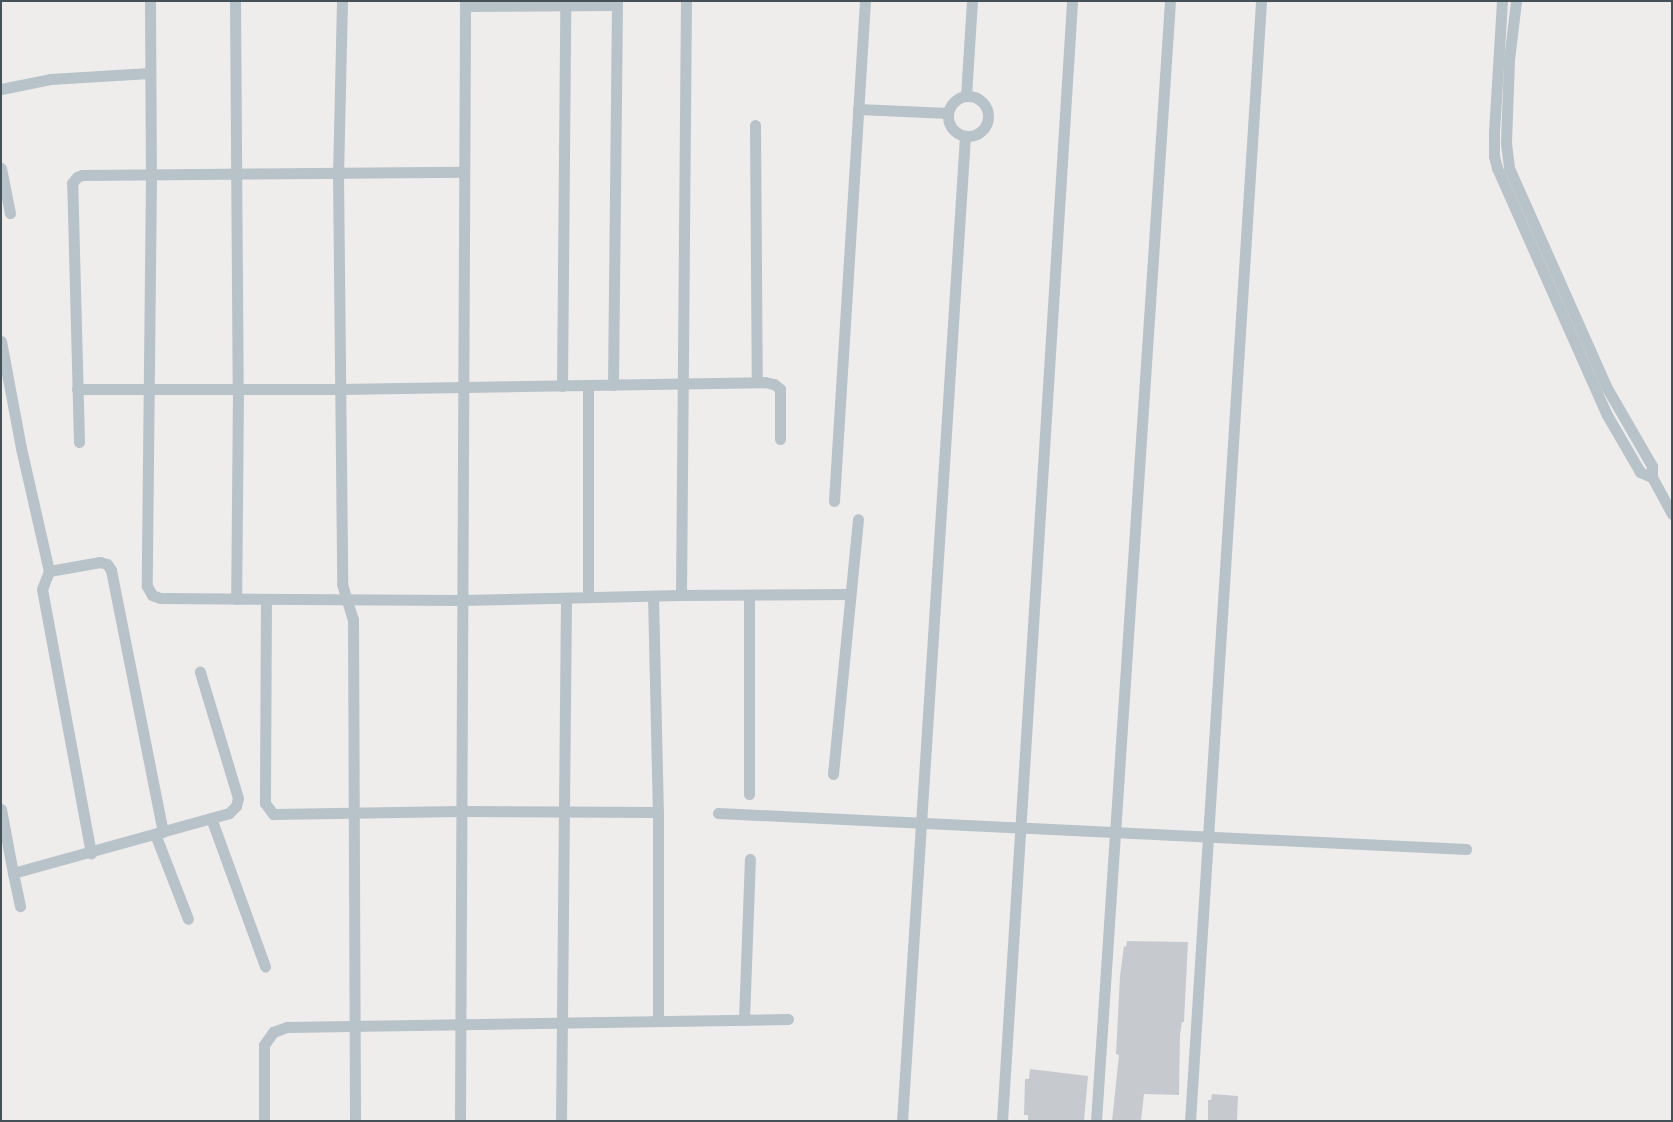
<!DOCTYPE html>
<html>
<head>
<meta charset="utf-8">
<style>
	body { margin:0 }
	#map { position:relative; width:1673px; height:1122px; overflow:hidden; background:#efecec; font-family:Figtree,sans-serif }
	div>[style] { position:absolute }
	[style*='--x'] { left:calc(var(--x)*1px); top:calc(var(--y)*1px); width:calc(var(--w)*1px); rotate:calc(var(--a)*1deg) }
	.building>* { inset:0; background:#c6cacf }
	.minor>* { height:11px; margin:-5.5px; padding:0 5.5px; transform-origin:5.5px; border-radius:5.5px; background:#b8c2c9 }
	.minor>.ring { margin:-5.5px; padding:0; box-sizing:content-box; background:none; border:11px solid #b8c2c9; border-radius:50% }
	span { translate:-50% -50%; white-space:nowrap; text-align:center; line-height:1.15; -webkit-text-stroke:5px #fff; paint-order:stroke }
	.frame { position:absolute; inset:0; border:2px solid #455159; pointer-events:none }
</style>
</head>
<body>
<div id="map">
	<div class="building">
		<i style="clip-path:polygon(1127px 941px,1188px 942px,1184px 1022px,1182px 1022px,1180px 1035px,1179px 1095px,1144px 1094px,1141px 1121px,1112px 1121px,1119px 1055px,1116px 1054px,1120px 976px,1124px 946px,1126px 947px)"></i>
		<i style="clip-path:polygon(1030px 1069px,1088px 1076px,1084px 1121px,1028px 1121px,1028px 1115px,1024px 1115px,1025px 1079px,1029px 1079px)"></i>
		<i style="clip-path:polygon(1212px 1094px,1238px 1096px,1237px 1121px,1208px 1121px,1208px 1100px,1211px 1100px)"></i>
	</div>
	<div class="minor">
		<i style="--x:150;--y:1;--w:174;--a:89.7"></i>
		<i style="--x:151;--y:175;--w:411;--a:90.6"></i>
		<i style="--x:147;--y:586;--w:10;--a:61"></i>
		<i style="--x:152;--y:595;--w:9;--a:21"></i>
		<i style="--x:160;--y:598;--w:301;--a:0.4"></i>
		<i style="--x:461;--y:600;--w:220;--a:-1.3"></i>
		<i style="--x:681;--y:595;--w:594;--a:-89.52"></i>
		<i style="--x:235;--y:1;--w:388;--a:89.6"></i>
		<i style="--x:238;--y:389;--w:210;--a:90.5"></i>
		<i style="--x:342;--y:1;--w:173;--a:91.3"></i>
		<i style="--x:338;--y:174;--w:410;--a:89.4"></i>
		<i style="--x:342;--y:584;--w:37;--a:73"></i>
		<i style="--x:353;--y:619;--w:502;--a:89.77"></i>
		<i style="--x:1502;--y:1;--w:131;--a:93.5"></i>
		<i style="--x:1494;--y:132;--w:24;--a:90"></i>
		<i style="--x:1494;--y:156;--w:12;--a:76"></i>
		<i style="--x:1497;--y:168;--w:270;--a:66"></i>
		<i style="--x:1607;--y:415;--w:66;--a:59.9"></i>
		<i style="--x:1640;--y:472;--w:13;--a:23"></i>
		<i style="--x:1516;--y:1;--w:59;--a:96.8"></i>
		<i style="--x:1509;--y:60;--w:83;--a:92.1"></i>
		<i style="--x:1506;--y:143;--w:25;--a:83"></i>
		<i style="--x:1509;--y:168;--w:241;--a:66"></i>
		<i style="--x:1607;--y:388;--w:90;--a:60"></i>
		<i style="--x:1652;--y:466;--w:11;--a:90"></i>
		<i style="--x:1652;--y:477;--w:42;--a:61.6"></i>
		<i style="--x:465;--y:6;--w:152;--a:-0.4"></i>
		<i style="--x:1;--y:89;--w:50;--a:-11.5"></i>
		<i style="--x:50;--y:79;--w:100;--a:-3.4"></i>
		<i class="ring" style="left:948px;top:96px;width:29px;height:29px"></i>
		<i style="--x:966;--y:96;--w:95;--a:-86.4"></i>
		<i style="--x:858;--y:109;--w:90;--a:2.5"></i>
		<i style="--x:755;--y:125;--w:257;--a:89.6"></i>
		<i style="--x:1;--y:168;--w:46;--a:78.7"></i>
		<i style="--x:1;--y:341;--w:109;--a:79.4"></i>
		<i style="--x:21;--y:448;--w:126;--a:77.2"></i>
		<i style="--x:49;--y:571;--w:52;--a:-10"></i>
		<i style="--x:100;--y:562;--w:7;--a:16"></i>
		<i style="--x:107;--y:564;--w:7;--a:56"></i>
		<i style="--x:111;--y:570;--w:267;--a:78.8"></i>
		<i style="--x:588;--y:385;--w:212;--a:90"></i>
		<i style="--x:613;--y:385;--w:384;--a:-89.4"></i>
		<i style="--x:562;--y:386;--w:381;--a:-89.5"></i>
		<i style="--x:77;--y:389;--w:263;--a:0"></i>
		<i style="--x:340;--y:389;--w:425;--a:-0.9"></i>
		<i style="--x:765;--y:382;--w:9;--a:13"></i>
		<i style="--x:774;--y:384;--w:8;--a:40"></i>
		<i style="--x:780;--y:389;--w:50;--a:90"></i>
		<i style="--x:79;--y:442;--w:259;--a:-91.5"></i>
		<i style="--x:72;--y:183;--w:8;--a:-50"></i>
		<i style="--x:77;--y:177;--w:5;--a:-22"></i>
		<i style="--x:82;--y:175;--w:381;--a:-0.5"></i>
		<i style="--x:834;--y:501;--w:501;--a:-86.45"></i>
		<i style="--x:49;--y:571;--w:19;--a:111"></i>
		<i style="--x:42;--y:589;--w:269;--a:79.5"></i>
		<i style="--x:681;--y:595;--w:169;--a:-0.3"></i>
		<i style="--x:749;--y:595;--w:199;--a:90"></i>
		<i style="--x:653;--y:596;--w:216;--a:88.7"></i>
		<i style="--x:658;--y:812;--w:209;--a:90"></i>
		<i style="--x:266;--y:599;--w:204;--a:90.3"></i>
		<i style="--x:265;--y:803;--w:14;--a:54"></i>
		<i style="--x:273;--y:814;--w:187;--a:-0.9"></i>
		<i style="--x:460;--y:811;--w:198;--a:0.3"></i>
		<i style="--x:833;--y:774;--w:256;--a:-84.4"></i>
		<i style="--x:1;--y:809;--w:65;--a:79.4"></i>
		<i style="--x:13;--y:873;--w:224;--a:-15.5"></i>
		<i style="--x:229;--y:813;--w:10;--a:-45"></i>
		<i style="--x:236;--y:806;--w:8;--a:-76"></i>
		<i style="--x:238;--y:798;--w:132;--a:-106.8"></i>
		<i style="--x:718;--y:813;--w:749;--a:2.76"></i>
		<i style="--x:211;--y:818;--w:158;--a:70"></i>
		<i style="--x:155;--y:834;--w:91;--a:68.8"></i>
		<i style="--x:13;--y:873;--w:34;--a:78"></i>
		<i style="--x:744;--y:1020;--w:161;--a:-87.9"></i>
		<i style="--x:264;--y:1121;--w:76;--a:-90"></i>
		<i style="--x:264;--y:1045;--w:16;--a:-55"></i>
		<i style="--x:273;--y:1032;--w:15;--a:-20"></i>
		<i style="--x:287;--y:1027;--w:501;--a:-0.91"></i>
		<i style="--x:460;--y:1121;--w:1120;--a:-89.74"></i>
		<i style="--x:561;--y:1121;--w:523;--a:-89.45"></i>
		<i style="--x:902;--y:1121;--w:987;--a:-86.34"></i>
		<i style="--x:1002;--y:1121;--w:1122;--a:-86.42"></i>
		<i style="--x:1096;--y:1121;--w:1122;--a:-86.22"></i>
		<i style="--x:1190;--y:1121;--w:1122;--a:-86.37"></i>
	</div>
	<div class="frame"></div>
</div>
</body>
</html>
